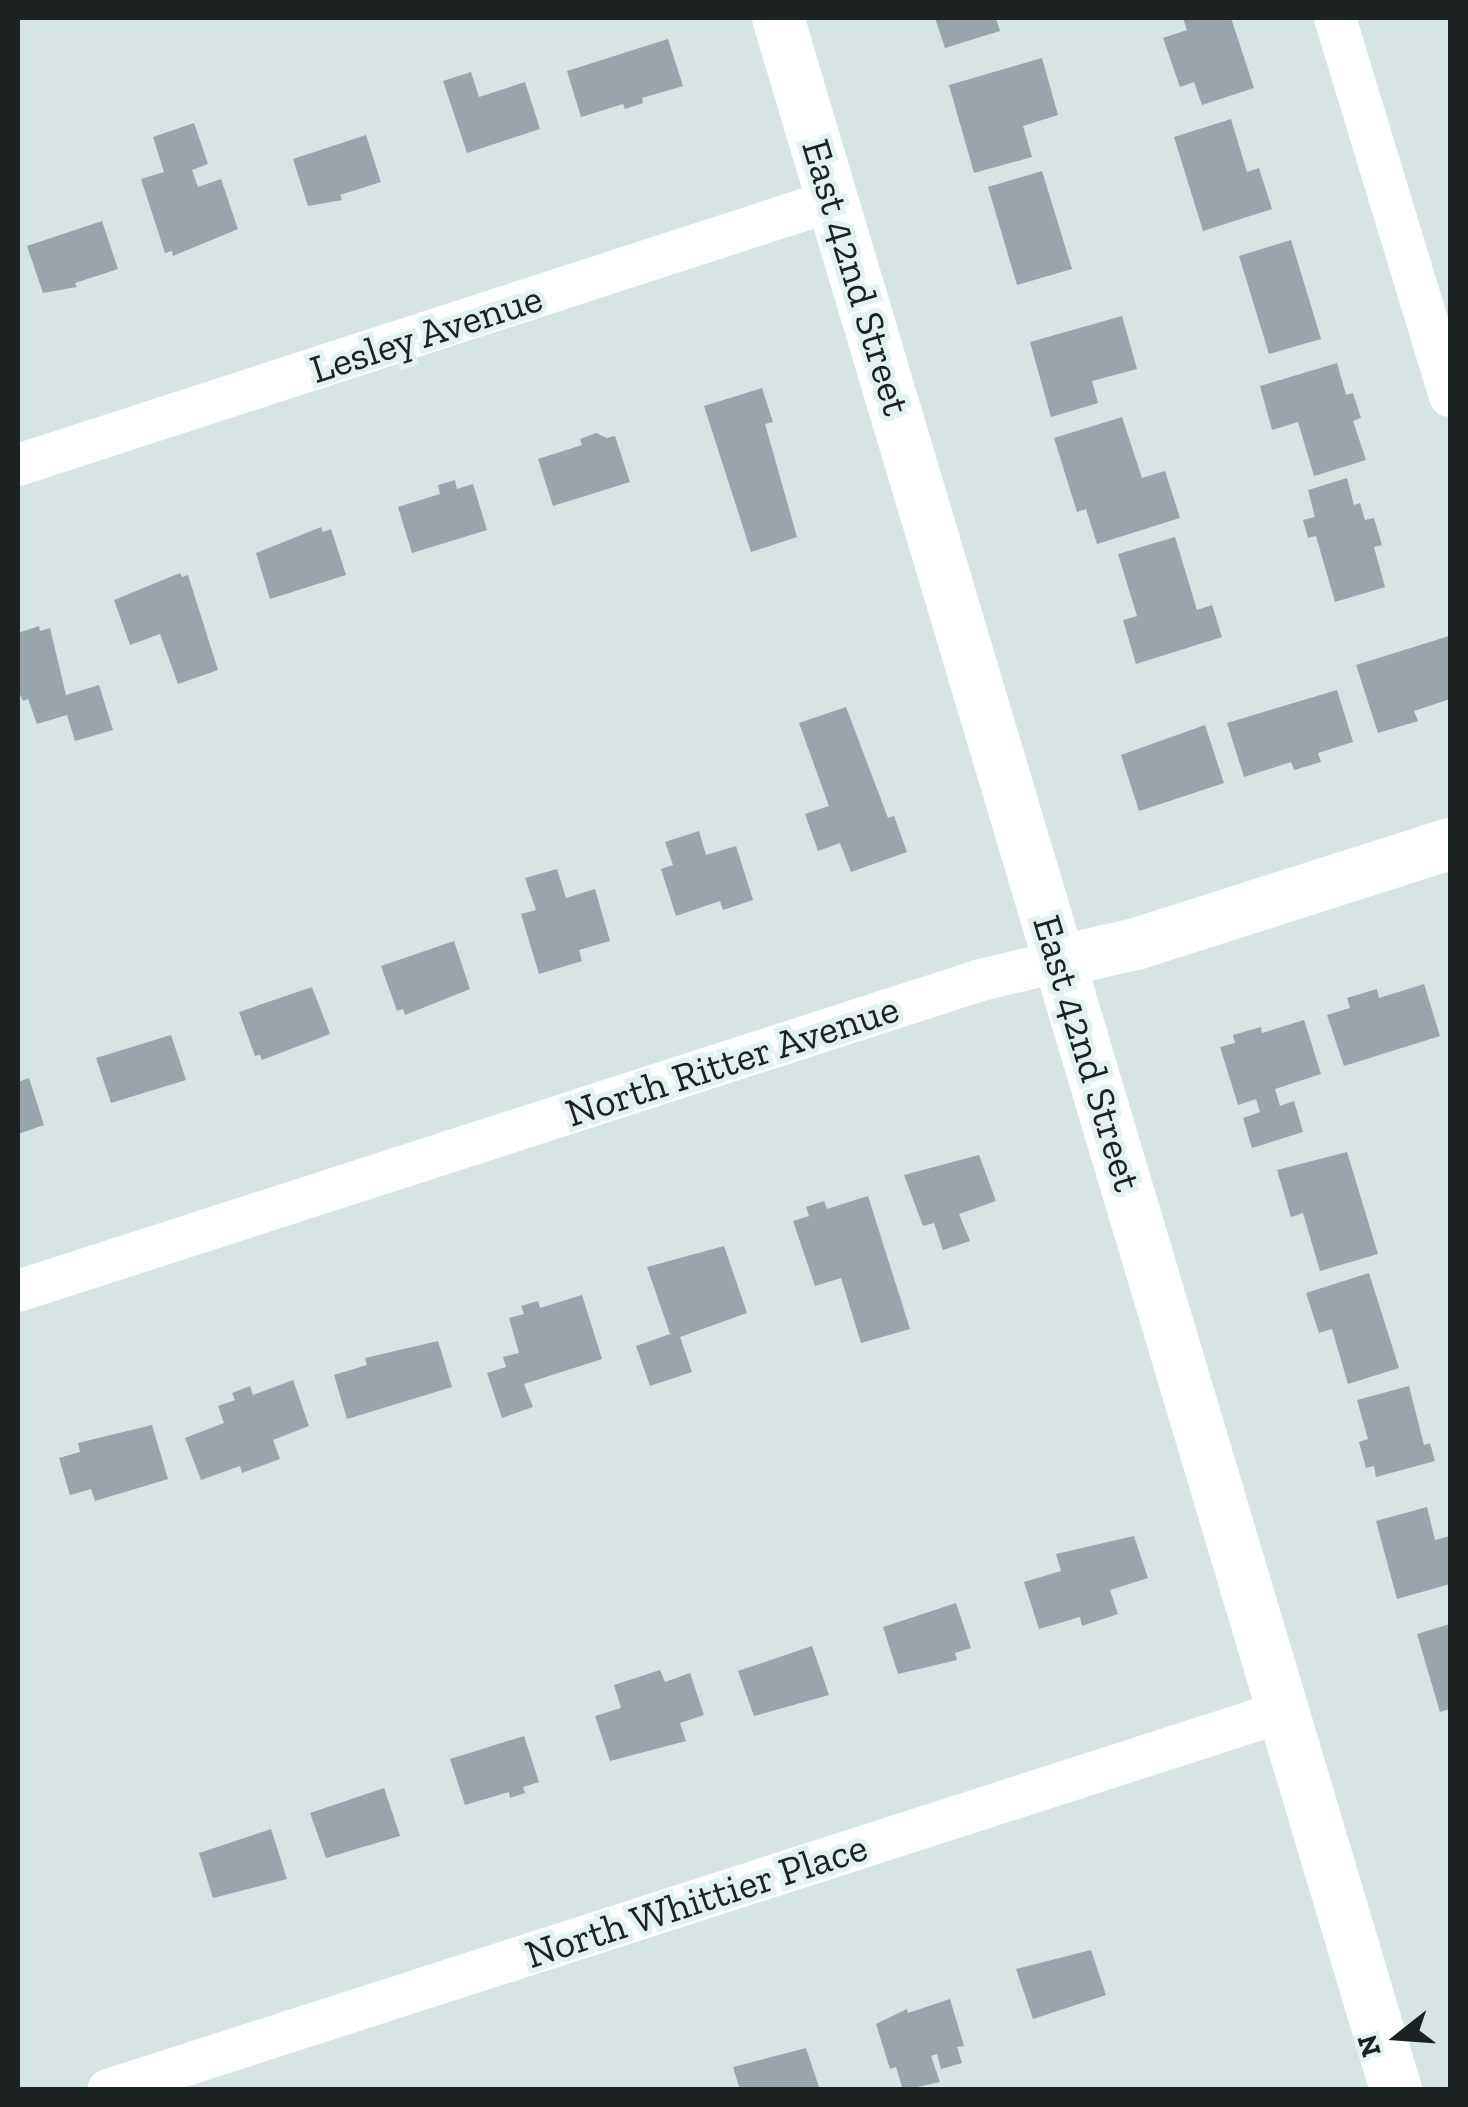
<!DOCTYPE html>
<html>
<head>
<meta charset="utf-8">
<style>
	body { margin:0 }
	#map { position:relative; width:1468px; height:2107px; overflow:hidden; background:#d6e4e4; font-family:"Zilla Slab",serif }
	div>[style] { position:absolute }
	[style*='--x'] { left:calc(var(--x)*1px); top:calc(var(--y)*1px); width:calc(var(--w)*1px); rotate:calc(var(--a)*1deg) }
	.building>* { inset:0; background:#99a5aa }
	.minor>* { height:42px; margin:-21px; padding:0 21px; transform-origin:21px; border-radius:21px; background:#fff }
	.tertiary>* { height:52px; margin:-26px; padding:0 26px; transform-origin:26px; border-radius:26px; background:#fff }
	span { translate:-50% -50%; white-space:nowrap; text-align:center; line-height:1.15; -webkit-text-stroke:10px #e3f2f1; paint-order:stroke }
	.street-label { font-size:40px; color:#1c2221 }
	.frame { position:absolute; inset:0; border:20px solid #1c2221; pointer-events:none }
	.north { position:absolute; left:1348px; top:1987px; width:100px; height:100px; -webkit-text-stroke:8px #e3f2f1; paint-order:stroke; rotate:253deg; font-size:28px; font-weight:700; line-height:40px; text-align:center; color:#1c2221 }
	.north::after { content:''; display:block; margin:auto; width:35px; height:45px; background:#1c2221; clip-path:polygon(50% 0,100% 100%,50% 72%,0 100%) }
</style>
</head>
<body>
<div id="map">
	<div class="building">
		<i style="clip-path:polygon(935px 18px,996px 18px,1000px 31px,945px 48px)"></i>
		<i style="clip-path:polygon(1183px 18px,1231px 18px,1254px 88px,1202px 105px,1194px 82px,1180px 87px,1163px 38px,1187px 30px)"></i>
		<i style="clip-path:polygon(668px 39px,683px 86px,642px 98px,643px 103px,625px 109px,623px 104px,581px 117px,567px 71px)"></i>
		<i style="clip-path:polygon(1042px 58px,1058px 115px,1023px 126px,1032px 157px,974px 173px,949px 85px)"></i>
		<i style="clip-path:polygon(471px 72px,479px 97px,525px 82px,540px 129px,467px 153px,443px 81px)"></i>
		<i style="clip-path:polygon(1231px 119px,1247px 172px,1259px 168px,1272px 209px,1203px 231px,1174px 137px)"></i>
		<i style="clip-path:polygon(194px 123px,208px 164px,192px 170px,198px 187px,221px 179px,238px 229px,173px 256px,172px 251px,165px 253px,141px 179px,164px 172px,153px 137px)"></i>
		<i style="clip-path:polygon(366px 135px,381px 182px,340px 195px,342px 200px,308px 206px,293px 159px)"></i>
		<i style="clip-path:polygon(1042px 171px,1072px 269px,1017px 285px,988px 187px)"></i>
		<i style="clip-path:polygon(102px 221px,118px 269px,75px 283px,77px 287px,43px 293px,27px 246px)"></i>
		<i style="clip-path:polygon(1291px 240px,1321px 339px,1269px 354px,1239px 256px)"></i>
		<i style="clip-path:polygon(1122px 316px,1137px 369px,1092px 381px,1098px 403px,1051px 417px,1030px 342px)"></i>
		<i style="clip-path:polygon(1337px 363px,1346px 395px,1353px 393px,1361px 418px,1353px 421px,1366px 460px,1314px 476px,1298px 422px,1272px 430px,1260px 386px)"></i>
		<i style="clip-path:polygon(762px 388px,773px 422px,765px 424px,797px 537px,751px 552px,704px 406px)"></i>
		<i style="clip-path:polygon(1122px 417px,1142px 478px,1165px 471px,1180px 518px,1097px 544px,1086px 509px,1077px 512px,1054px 438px)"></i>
		<i style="clip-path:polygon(596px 433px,607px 438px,615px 436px,630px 482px,553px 506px,538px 459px,582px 445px,580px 439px)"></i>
		<i style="clip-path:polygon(1347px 478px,1354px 505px,1360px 503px,1365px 520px,1374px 518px,1382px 545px,1374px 547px,1385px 587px,1335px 602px,1316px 536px,1308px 538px,1303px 520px,1315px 517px,1308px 490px)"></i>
		<i style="clip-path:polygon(455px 480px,457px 489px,473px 484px,487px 530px,412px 553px,398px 507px,440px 494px,438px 485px)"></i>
		<i style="clip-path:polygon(321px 527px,323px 532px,331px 529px,346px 575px,270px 599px,256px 553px)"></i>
		<i style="clip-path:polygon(1175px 537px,1197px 610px,1212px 605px,1222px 637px,1136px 664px,1123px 620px,1137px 616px,1118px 554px)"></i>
		<i style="clip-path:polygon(180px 573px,182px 577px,188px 575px,218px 670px,178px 684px,160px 634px,130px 645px,114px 600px)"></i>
		<i style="clip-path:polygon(39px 626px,40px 631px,50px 628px,66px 695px,99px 685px,113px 730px,75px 741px,67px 715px,37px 724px,28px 699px,23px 701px,18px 690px,18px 633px)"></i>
		<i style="clip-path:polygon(1449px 636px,1450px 699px,1414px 711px,1418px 721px,1378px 733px,1356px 665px)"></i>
		<i style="clip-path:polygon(1337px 690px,1353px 742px,1318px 753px,1321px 762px,1294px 770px,1291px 762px,1244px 777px,1227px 723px)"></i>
		<i style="clip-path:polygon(846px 707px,888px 818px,894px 816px,907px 852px,851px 872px,840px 843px,818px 851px,805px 814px,829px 806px,799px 723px)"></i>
		<i style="clip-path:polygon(1205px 725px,1224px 783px,1139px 811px,1121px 755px)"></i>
		<i style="clip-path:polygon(699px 831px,706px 855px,736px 846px,753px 900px,723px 910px,720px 901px,676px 916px,661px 869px,673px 865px,665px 842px)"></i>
		<i style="clip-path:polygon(557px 869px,566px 898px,595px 889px,610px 941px,579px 950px,582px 961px,539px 974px,521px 914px,536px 910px,525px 878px)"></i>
		<i style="clip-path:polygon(454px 941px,470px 989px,405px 1015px,403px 1009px,397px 1011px,381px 966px)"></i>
		<i style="clip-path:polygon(1424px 984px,1440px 1036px,1344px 1066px,1327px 1015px,1350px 1008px,1347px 998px,1377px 989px,1379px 998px)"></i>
		<i style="clip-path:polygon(312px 987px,330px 1034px,262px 1060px,260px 1055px,255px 1056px,239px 1012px)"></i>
		<i style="clip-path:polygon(1304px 1020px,1321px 1074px,1275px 1089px,1280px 1106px,1294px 1101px,1303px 1132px,1252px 1148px,1243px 1118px,1260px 1112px,1256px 1099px,1238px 1105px,1220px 1047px,1235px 1043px,1233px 1035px,1261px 1027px,1262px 1033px)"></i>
		<i style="clip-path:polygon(171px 1035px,186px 1080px,111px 1103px,96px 1058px)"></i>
		<i style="clip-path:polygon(29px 1078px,44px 1125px,18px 1134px,18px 1082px)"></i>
		<i style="clip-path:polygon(1347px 1152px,1378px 1254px,1320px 1271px,1303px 1213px,1291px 1217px,1277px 1170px)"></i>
		<i style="clip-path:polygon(979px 1155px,996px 1201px,959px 1214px,970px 1241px,943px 1250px,934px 1223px,923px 1226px,904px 1175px)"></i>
		<i style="clip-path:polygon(868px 1196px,910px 1329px,861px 1343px,841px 1278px,815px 1286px,793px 1221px,809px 1216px,806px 1207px,824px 1201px,827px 1209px)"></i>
		<i style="clip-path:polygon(724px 1246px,747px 1313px,680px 1337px,692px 1372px,650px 1386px,636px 1346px,670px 1334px,647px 1267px)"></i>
		<i style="clip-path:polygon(1369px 1273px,1399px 1368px,1348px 1384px,1332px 1329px,1319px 1333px,1306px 1293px)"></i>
		<i style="clip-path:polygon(582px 1295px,602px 1359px,524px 1384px,533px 1407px,502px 1418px,487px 1373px,506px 1367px,503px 1357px,519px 1353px,509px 1318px,524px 1314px,521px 1306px,538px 1301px,540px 1308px)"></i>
		<i style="clip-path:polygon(438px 1341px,452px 1387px,347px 1419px,334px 1375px,367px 1365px,365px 1358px)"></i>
		<i style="clip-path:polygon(293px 1380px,309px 1426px,273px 1440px,280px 1459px,242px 1473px,240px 1466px,201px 1480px,185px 1438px,224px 1423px,218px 1406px,235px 1400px,232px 1393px,250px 1386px,253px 1395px)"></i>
		<i style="clip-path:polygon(1409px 1386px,1424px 1445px,1430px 1443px,1435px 1461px,1376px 1477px,1374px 1466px,1366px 1468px,1359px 1442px,1368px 1439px,1357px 1400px)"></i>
		<i style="clip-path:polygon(152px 1425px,168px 1479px,95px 1501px,91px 1489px,70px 1495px,59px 1458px,80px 1452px,78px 1443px)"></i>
		<i style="clip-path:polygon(1427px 1507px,1435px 1540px,1450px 1536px,1450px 1584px,1397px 1599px,1376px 1521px)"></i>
		<i style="clip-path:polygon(1134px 1536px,1148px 1578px,1110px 1590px,1118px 1614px,1082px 1626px,1080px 1617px,1039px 1629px,1024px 1582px,1061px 1571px,1056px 1554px)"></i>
		<i style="clip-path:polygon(956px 1603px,971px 1648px,955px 1653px,957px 1660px,898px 1674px,883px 1627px)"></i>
		<i style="clip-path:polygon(1450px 1624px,1450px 1709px,1440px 1712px,1417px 1634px)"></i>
		<i style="clip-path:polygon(812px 1646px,829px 1695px,754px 1716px,738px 1671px)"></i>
		<i style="clip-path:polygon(660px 1670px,665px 1682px,690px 1673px,704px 1715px,680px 1723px,686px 1741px,610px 1761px,595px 1716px,621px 1708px,614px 1685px)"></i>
		<i style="clip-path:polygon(524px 1736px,539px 1782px,523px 1787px,525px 1793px,510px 1798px,509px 1792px,465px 1805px,450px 1759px)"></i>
		<i style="clip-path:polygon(384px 1788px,400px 1836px,326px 1858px,310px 1813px)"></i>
		<i style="clip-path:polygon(271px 1829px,287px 1879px,213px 1898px,199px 1853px)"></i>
		<i style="clip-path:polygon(1091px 1950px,1106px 1995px,1033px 2019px,1016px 1969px)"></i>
		<i style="clip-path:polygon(950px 1999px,964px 2046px,957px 2047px,962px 2063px,941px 2069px,937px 2054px,931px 2056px,940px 2082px,903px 2090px,896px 2067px,890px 2069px,876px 2024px,907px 2009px,908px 2013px)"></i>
		<i style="clip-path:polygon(806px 2048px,820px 2090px,740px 2090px,733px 2067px)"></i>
	</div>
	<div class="minor">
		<i style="--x:1335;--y:18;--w:395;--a:73.1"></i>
		<i style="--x:18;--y:465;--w:858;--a:-17.99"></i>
		<i style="--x:18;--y:1291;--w:1012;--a:-17.9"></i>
		<i style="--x:981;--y:980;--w:82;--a:-13.4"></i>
		<i style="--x:108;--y:2090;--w:1237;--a:-17.85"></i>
	</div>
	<div class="tertiary">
		<i style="--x:778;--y:18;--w:2162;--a:73.39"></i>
		<i style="--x:1061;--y:961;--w:77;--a:-12.8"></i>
		<i style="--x:1136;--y:944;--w:330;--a:-17.7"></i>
	</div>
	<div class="street-label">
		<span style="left:857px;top:277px;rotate:73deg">East 42nd Street</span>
		<span style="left:426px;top:333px;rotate:-18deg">Lesley Avenue</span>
		<span style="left:1088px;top:1053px;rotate:73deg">East 42nd Street</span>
		<span style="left:732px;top:1060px;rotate:-18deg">North Ritter Avenue</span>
		<span style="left:696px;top:1900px;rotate:-18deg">North Whittier Place</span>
	</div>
	<div class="frame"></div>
	<div class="north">N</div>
</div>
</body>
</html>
